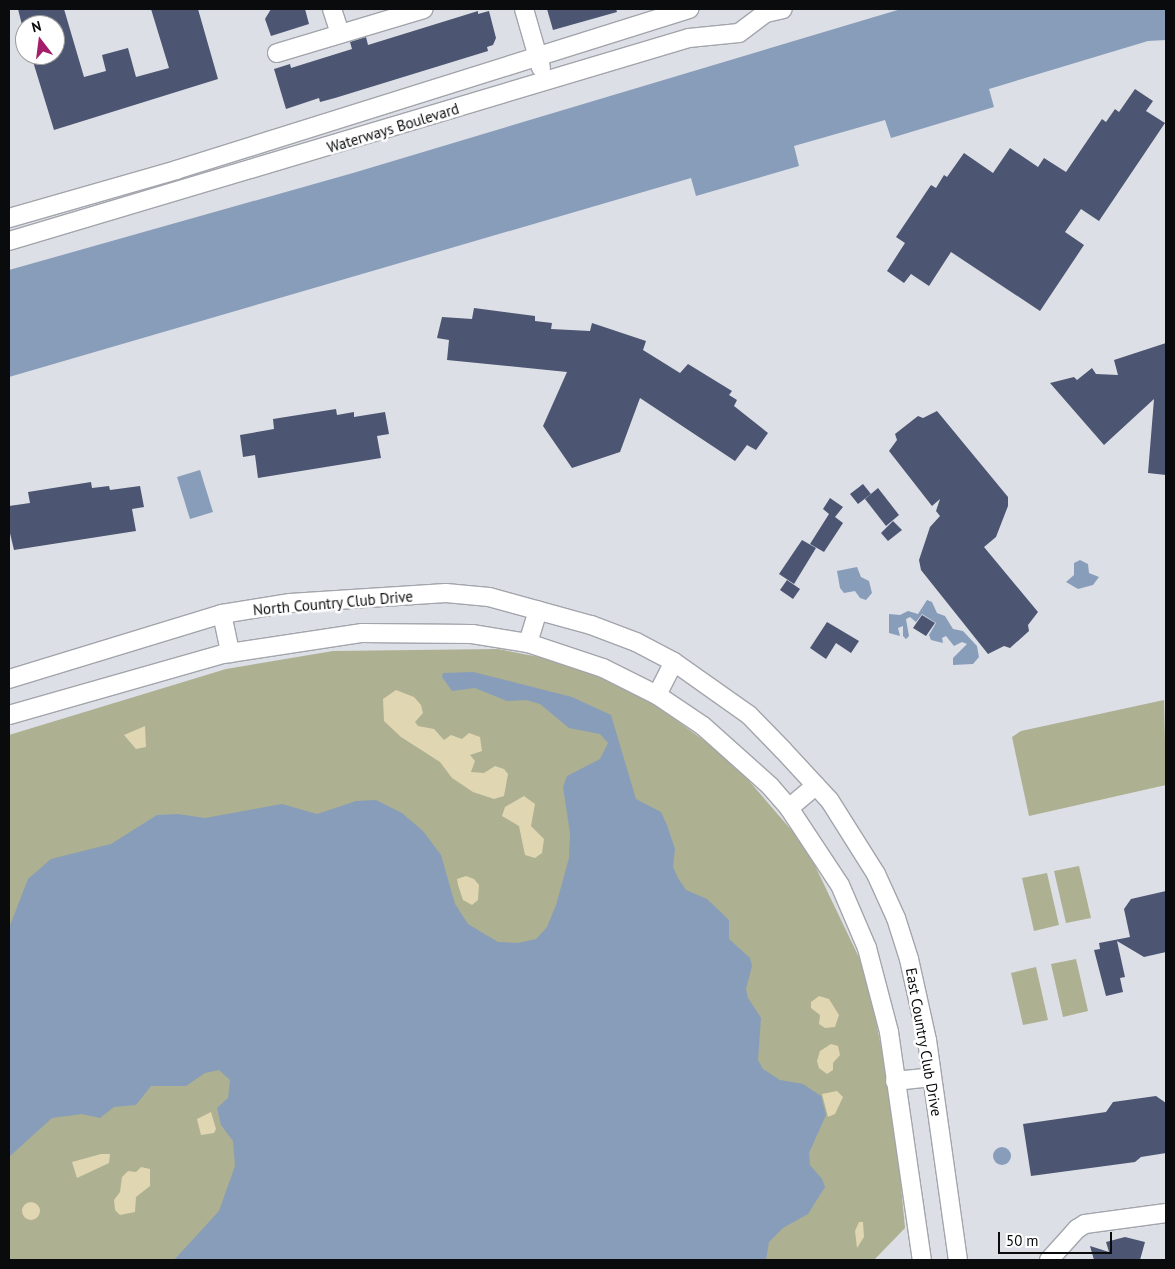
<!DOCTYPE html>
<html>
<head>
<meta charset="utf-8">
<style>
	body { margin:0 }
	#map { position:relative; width:1175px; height:1269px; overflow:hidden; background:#dddfe6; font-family:"PT Sans",sans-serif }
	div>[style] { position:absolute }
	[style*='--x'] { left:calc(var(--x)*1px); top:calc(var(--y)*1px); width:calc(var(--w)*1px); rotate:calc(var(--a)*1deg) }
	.green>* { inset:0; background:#adb091 }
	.sand>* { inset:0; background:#e0d6b1 }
	.round { border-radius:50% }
	.water>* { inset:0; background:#889db9 }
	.building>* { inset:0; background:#4c5571 }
	.roads { filter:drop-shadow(1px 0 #a3a5ac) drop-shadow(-1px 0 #a3a5ac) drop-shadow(0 1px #a3a5ac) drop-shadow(0 -1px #a3a5ac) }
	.minor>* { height:18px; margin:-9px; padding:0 9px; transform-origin:9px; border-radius:9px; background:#fff }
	span { translate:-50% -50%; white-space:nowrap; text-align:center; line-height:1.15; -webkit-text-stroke:5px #fff; paint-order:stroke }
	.street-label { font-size:15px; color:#0a0b0d }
	.frame { position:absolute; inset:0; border:10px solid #0a0b0d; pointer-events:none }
	.north { position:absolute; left:15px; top:15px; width:50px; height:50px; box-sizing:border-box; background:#fff; border:1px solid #9d9d9e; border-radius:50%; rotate:345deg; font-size:14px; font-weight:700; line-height:20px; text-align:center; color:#0a0b0d }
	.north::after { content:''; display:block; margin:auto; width:18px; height:22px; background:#a31e6b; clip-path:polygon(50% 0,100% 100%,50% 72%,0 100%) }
	.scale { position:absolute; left:998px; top:1232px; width:114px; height:22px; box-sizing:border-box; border:2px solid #0a0b0d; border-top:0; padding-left:6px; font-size:15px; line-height:18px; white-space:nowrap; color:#0a0b0d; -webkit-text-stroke:4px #fff; paint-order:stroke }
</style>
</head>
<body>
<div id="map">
	<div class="green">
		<i style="clip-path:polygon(498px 649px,560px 661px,640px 694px,731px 760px,806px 847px,866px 972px,894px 1111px,905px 1228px,874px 1260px,9px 1260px,9px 735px,226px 669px,333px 651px)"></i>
		<i style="clip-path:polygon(1164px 700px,1166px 785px,1029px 816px,1012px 737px,1021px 731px)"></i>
		<i style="clip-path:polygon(1079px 866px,1091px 918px,1066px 923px,1054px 871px)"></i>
		<i style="clip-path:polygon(1047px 873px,1059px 925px,1034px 931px,1022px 878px)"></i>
		<i style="clip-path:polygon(1076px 959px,1088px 1011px,1063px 1017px,1051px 964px)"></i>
		<i style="clip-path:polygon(1036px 967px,1048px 1020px,1023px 1025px,1011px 973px)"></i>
	</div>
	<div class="sand">
		<i style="clip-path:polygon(396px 690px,414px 697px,421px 705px,423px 713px,415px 722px,418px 726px,434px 729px,444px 740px,451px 735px,462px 739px,469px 733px,480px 737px,482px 751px,470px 755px,475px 761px,471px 772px,484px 773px,495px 766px,504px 769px,508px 774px,504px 796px,494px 799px,473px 792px,452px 778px,440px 762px,401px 737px,384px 721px,383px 699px)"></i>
		<i style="clip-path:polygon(145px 726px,146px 747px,136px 749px,124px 735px)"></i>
		<i style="clip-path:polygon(524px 796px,535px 804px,531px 826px,544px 839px,542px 853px,535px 858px,525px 855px,519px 826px,502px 816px,505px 807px)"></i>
		<i style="clip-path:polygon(466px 876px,474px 879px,479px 885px,478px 900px,472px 905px,463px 900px,458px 885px,457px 879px)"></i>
		<i style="clip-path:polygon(819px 996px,829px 999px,839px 1015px,835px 1027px,825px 1028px,819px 1024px,820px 1015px,811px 1008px,811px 1002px)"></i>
		<i style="clip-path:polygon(831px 1044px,838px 1046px,840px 1055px,833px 1063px,833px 1070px,827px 1074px,819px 1068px,817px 1061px,820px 1051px)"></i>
		<i style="clip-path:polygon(837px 1091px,843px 1097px,835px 1114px,828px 1117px,822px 1094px)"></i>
		<i style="clip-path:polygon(211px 1112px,216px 1129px,214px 1133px,201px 1135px,197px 1119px)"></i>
		<i style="clip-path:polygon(101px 1154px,110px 1154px,109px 1163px,77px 1178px,72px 1162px)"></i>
		<i style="clip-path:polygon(141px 1167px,150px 1169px,150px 1186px,136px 1197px,135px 1212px,120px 1215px,115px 1210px,114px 1200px,120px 1192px,122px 1177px,128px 1171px,136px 1172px)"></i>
		<i class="round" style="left:22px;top:1202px;width:18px;height:18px"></i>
		<i style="clip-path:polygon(859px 1222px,863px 1222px,864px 1237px,857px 1248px,855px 1231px)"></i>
	</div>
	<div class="water">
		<i style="clip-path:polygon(901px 9px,1166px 9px,1166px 40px,1148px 41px,989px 89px,994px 107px,891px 138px,885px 120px,794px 146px,799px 166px,696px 196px,691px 178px,9px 377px,9px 270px,353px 173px)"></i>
		<i style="clip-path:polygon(200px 470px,213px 512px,190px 519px,177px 477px)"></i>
		<i style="clip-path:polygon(1080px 560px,1088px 564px,1089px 573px,1099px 577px,1093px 585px,1078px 589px,1066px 582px,1074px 575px,1074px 563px)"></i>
		<i style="clip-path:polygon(857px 567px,861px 577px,869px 581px,872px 593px,866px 600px,860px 598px,855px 591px,844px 593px,840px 588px,837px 571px)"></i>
		<i style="clip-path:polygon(927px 600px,932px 602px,937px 613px,945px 616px,953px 629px,963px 631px,977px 646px,979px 657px,973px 664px,953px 665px,953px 658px,967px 644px,962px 642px,954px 646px,946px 636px,942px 638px,943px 643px,931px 640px,929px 635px,936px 623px,922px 614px,916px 622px,910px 617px,906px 619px,909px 636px,906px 639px,903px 636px,903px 626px,898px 628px,900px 636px,889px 633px,889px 614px,900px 615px,908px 611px,918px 614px)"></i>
		<i style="clip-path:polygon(473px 672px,572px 697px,611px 715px,636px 799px,661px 812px,667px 825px,675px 849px,673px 867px,678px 878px,686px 890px,707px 899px,729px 920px,729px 939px,750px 958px,752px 966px,746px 989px,748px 998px,761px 1018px,758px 1060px,763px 1069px,780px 1080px,803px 1084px,821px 1096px,826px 1115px,809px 1153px,810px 1165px,822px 1179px,825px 1187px,808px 1214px,783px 1228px,769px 1242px,766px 1260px,174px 1260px,219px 1211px,235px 1166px,233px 1141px,221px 1125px,217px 1108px,228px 1098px,230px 1080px,219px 1070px,205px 1073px,186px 1086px,151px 1086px,136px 1105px,114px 1107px,100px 1118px,82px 1114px,52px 1118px,9px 1157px,9px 928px,28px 879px,51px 859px,111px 844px,157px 815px,178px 814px,205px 818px,282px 804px,317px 814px,356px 801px,376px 800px,402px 813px,423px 831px,441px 855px,455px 904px,468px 924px,498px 942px,518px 943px,536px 939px,547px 927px,556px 905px,569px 858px,570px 833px,563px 787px,567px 776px,600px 759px,608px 743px,600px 734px,569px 728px,540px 704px,526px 700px,507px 701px,475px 688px,452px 691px,442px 677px,443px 673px)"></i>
		<i class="round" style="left:993px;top:1147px;width:18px;height:18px"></i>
	</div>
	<div class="building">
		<i style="clip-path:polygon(18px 9px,64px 9px,84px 77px,106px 71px,102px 55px,128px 48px,136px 77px,169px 68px,151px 9px,198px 9px,218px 79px,54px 130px,31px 55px,55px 55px,55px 25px,22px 25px)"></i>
		<i style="clip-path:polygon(271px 9px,305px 9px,309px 24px,271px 36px,265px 19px)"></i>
		<i style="clip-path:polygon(547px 9px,616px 9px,617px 12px,553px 30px)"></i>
		<i style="clip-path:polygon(478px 11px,478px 14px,489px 11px,496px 38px,493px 45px,487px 47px,488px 51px,335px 98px,320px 102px,319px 98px,286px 109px,274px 69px,290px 64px,291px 68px,352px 49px,350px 42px,366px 37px,368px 45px)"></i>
		<i style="clip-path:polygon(1135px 89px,1153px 101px,1146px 111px,1165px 123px,1099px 221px,1081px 209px,1065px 232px,1084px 245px,1040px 311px,951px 252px,929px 286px,911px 274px,904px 283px,887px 271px,905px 243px,896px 237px,931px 185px,936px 188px,944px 175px,947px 177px,964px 153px,993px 173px,1010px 148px,1038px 167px,1044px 158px,1066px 172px,1102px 119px,1106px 122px,1115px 109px,1119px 112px)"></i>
		<i style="clip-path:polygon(474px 308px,535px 316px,535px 321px,552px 323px,551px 329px,590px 331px,592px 323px,646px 341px,643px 350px,680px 373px,688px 364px,732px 391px,729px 395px,737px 400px,734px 406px,768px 433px,756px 450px,747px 445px,735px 461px,640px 398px,620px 452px,572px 468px,543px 426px,567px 372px,447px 360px,449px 340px,437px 338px,442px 317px,472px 319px)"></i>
		<i style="clip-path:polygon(1166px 343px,1166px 475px,1148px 473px,1154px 399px,1104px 445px,1050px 383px,1074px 377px,1077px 380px,1092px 368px,1096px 374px,1118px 375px,1114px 360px)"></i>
		<i style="clip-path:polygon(336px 409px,337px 415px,354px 412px,354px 417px,385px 412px,389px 434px,377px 436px,381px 458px,258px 478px,255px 455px,243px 457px,240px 435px,274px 429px,273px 419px)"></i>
		<i style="clip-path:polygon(937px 411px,1008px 497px,1008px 506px,996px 537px,984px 547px,1038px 612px,1028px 625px,1029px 631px,1010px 648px,1004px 646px,988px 654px,921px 570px,919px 560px,930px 527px,940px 516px,936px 511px,940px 499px,932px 506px,889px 451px,897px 440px,895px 434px,918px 416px,923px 418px)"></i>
		<i style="clip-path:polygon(91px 482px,92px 488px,109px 486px,110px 490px,140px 486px,144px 507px,132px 509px,136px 531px,14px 550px,9px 529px,9px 506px,30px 503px,28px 492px)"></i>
		<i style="clip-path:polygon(863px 484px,871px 494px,858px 504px,850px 494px)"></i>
		<i style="clip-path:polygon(878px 488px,899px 515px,886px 526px,865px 499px)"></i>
		<i style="clip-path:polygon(830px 498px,843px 507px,835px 517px,843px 523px,824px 552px,810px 544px,829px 514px,823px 509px)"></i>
		<i style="clip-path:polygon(893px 521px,902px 530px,888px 541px,881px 533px)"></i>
		<i style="clip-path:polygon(802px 540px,816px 548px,794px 584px,779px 574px)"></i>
		<i style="clip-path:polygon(787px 580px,800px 589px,793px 599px,780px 590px)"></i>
		<i style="clip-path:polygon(922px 615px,935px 623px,926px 636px,913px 628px)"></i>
		<i style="clip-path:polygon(827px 622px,859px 641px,851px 653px,836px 643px,826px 659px,810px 648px)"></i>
		<i style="clip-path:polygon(1166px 891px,1166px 952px,1144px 957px,1117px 941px,1125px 977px,1120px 978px,1123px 992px,1106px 996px,1094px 950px,1100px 949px,1099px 943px,1130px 937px,1124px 909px,1131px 899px)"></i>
		<i style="clip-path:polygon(1156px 1096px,1166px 1103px,1166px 1153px,1141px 1157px,1135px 1162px,1031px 1176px,1023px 1124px,1106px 1112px,1113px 1102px)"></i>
		<i style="clip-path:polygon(1125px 1237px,1145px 1242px,1140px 1260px,1094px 1260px,1090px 1246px,1109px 1252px,1106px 1242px)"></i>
	</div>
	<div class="roads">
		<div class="minor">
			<i style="--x:332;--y:9;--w:26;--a:72"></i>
			<i style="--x:524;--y:9;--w:61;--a:73.9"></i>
			<i style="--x:277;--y:53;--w:153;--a:-16.7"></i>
			<i style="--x:9;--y:218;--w:174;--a:-16"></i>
			<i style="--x:176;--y:170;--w:538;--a:-17.42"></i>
			<i style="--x:9;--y:241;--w:710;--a:-16.62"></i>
			<i style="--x:689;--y:38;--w:50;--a:-5.7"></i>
			<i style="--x:739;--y:33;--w:34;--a:-37"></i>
			<i style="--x:766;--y:13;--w:17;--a:-13"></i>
			<i style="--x:222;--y:614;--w:40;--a:78"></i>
			<i style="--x:528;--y:643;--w:34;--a:-73"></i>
			<i style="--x:9;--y:679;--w:223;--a:-17"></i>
			<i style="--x:222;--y:614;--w:69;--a:-9.2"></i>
			<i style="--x:290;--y:603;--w:156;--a:-3.7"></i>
			<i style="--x:446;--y:593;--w:43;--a:5.3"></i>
			<i style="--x:489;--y:597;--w:106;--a:15.4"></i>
			<i style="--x:591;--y:625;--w:48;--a:20.7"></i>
			<i style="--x:636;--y:642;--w:43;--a:27.8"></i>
			<i style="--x:674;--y:662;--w:92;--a:35.2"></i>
			<i style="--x:749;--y:715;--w:49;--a:45.8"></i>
			<i style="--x:783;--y:750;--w:69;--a:47.3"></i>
			<i style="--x:830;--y:801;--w:86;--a:57.8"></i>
			<i style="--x:876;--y:874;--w:48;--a:65.6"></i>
			<i style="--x:896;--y:918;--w:43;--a:72.4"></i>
			<i style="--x:909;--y:959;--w:83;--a:77.5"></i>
			<i style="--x:927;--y:1040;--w:222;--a:82"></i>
			<i style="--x:657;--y:695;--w:37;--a:-63"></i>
			<i style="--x:9;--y:715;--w:223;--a:-15.9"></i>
			<i style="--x:223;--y:654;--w:141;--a:-8.6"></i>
			<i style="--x:362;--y:633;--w:110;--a:0.5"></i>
			<i style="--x:472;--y:634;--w:57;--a:9.1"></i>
			<i style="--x:528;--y:643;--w:79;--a:18.4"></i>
			<i style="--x:603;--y:668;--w:60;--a:26.6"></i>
			<i style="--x:657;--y:695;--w:55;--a:34"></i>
			<i style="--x:703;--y:726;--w:90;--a:41.8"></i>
			<i style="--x:770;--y:786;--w:29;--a:49"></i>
			<i style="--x:789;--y:808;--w:92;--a:56.5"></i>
			<i style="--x:840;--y:885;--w:69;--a:66.8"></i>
			<i style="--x:867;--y:948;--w:87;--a:75.3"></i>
			<i style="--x:889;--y:1032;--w:230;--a:81.8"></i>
			<i style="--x:789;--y:808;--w:35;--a:-40"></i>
			<i style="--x:895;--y:1081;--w:37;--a:-6"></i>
			<i style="--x:1049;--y:1260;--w:42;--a:-47.9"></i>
			<i style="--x:1077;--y:1229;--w:9;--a:-32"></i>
			<i style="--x:1085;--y:1224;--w:82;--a:-7.7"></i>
		</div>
	</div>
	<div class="street-label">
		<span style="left:393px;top:128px;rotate:-17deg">Waterways Boulevard</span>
		<span style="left:333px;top:603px;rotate:-5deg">North Country Club Drive</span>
		<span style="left:924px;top:1042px;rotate:80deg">East Country Club Drive</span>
	</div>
	<div class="frame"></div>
	<div class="north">N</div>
	<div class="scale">50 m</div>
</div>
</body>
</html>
